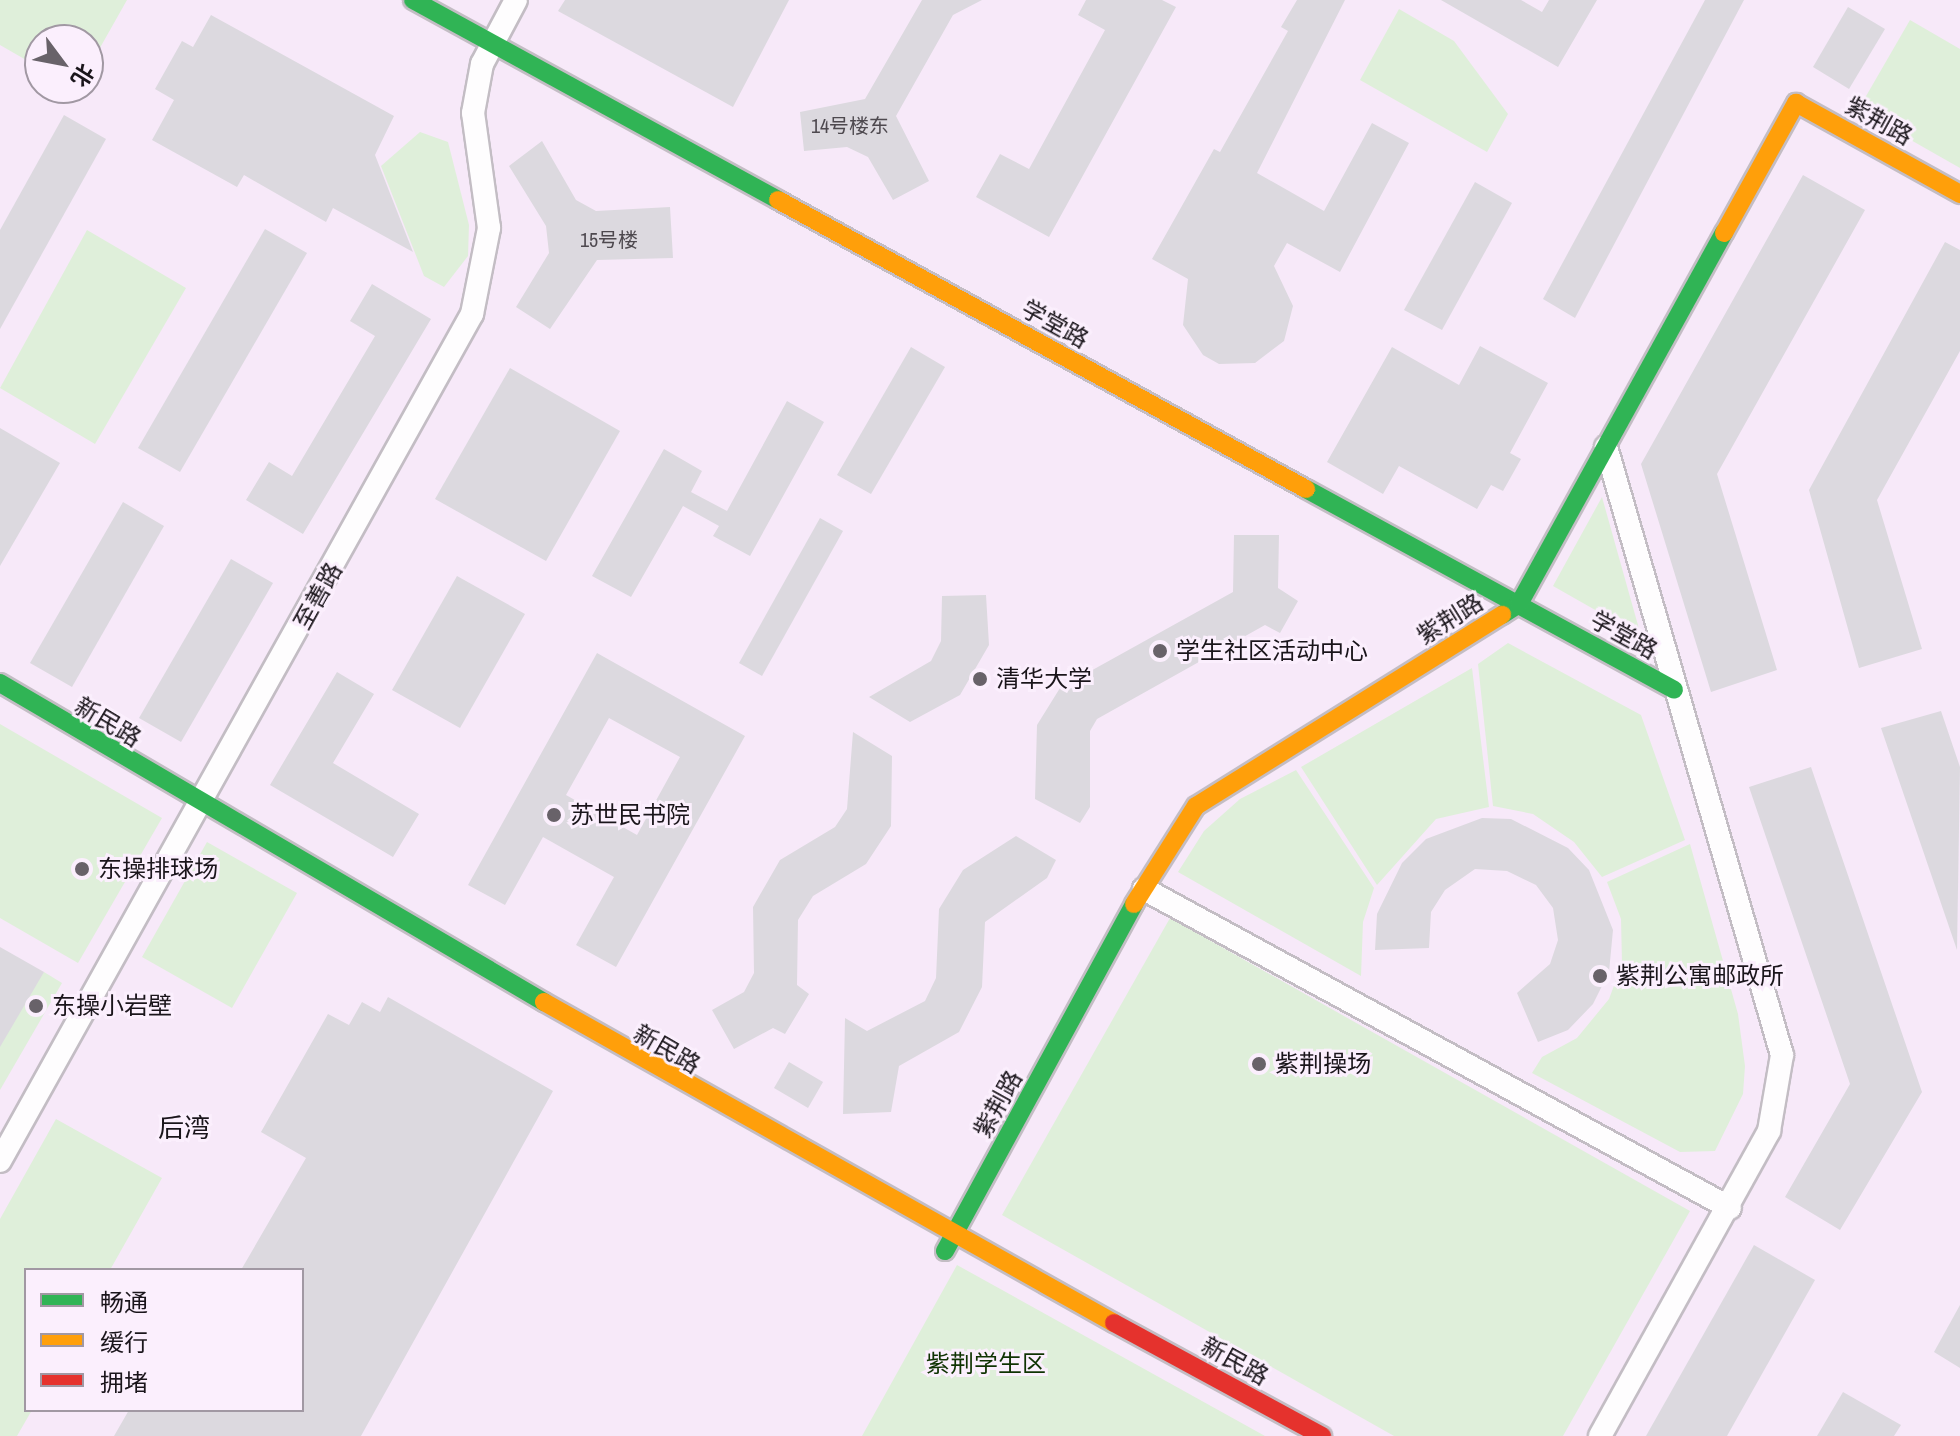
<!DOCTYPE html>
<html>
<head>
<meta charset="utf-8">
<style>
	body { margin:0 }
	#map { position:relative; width:1960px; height:1436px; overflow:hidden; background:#f9f2fa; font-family:"Archivo Narrow","Noto Sans SC",sans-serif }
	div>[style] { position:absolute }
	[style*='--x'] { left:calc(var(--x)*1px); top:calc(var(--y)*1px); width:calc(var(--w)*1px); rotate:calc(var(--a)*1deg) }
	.built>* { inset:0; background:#f7e9f9 }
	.green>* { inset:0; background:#dfefda }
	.building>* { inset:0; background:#dcd9df }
	.roads { filter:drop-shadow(2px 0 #c3bdc4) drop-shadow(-2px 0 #c3bdc4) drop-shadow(0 2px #c3bdc4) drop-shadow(0 -2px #c3bdc4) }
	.street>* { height:22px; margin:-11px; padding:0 11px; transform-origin:11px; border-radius:11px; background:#fefdfe }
	.fast>* { height:18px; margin:-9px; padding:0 9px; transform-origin:9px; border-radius:9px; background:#30b455 }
	.slow>* { height:18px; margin:-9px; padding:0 9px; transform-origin:9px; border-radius:9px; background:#ff9f0a }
	.jam>* { height:18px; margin:-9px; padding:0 9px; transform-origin:9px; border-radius:9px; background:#e5322d }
	.dots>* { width:22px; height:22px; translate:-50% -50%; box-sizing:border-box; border:4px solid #fbeffd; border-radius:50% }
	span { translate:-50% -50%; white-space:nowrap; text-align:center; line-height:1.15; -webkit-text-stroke:6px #fbeffd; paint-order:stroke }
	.number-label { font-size:20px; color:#4e494f }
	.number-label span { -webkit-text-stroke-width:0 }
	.street-label { font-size:24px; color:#1a151b }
	.poi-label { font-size:24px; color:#1a151b }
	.left { translate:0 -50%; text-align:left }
	.park-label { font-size:24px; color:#0f3302 }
	.neighbourhood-label { font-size:26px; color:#1a151b }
	.legend { position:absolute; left:24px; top:1268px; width:280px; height:144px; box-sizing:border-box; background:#fbeffd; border:2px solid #a198a3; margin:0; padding:10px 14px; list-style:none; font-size:24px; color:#1a151b }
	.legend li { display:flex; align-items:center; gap:16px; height:40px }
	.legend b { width:40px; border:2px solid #a198a3 }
	.north { position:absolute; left:24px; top:24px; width:80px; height:80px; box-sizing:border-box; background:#fbeffd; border:2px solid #a198a3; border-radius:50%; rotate:122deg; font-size:22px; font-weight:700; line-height:32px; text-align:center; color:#1a151b }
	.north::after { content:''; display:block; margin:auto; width:28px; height:36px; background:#686269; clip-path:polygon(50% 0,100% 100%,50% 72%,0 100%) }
</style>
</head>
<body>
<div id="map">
	<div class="built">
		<i style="clip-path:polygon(evenodd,0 0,1960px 0,1960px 1436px,0 1436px,0 0,40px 40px,88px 40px,88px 88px,40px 88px,40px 40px,0 0,26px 1270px,302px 1270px,302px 1410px,26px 1410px,26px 1270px)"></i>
	</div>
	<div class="green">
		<i style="clip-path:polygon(0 0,127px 0,88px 69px,88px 40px,40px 40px,40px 68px,0 45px)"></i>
		<i style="clip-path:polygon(1399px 9px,1454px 41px,1508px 114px,1487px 152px,1360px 80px)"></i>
		<i style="clip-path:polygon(1910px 20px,1960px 49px,1960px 168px,1858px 110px)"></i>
		<i style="clip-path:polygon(420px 132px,448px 142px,469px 225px,468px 256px,444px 287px,424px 276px,381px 166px)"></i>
		<i style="clip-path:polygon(87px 230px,186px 288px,95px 444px,0 388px)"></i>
		<i style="clip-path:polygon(1602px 497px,1641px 636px,1553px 586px)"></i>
		<i style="clip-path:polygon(1508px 643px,1641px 715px,1685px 840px,1602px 877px,1574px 842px,1533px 814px,1493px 806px,1478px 664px)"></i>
		<i style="clip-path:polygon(1472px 668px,1489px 807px,1436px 819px,1377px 885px,1301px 767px)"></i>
		<i style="clip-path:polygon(0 724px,162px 818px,78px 963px,0 918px)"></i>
		<i style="clip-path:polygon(1296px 770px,1374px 888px,1363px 922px,1361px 976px,1178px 872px,1204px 831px,1240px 799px)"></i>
		<i style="clip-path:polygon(207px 842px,297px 893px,232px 1008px,142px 957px)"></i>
		<i style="clip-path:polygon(1690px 844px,1738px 1014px,1745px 1066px,1743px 1094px,1715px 1151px,1680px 1152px,1532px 1073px,1542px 1057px,1577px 1038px,1609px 999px,1622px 964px,1621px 919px,1607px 882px)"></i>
		<i style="clip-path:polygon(1170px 918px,1690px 1211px,1563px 1436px,1394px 1436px,1002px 1215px)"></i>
		<i style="clip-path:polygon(44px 972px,62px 983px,0 1090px,0 1024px)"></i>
		<i style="clip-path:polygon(56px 1119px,162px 1178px,110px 1270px,26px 1270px,26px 1410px,32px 1410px,17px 1436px,0 1436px,0 1219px)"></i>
		<i style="clip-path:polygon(957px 1265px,1265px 1436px,862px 1436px)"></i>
	</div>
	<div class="building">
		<i style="clip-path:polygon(565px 0,789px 0,733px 107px,558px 11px)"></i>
		<i style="clip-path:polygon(922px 0,982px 0,953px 15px,896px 116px,929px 181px,893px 200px,868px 157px,847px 147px,804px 151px,800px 112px,865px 99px)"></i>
		<i style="clip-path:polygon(1086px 0,1162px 0,1176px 7px,1049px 237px,976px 197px,1000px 154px,1029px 169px,1105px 30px,1078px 15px)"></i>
		<i style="clip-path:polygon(1297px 0,1345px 0,1257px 173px,1324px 211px,1372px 123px,1409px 143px,1340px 272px,1287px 243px,1274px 266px,1293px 306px,1284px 341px,1255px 363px,1219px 364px,1203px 355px,1183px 325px,1188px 279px,1152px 259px,1214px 149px,1220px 152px,1288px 31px,1281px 27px)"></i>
		<i style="clip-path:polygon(1441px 0,1521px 0,1542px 12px,1549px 0,1597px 0,1558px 67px)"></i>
		<i style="clip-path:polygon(1705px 0,1744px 0,1575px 318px,1543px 299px)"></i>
		<i style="clip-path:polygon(1848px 7px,1885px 29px,1849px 89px,1813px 67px)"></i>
		<i style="clip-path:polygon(211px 15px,394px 116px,375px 155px,413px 252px,333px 208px,326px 222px,244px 175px,237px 187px,152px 140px,174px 100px,155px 89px,182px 41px,193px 47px)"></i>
		<i style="clip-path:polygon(64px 115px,106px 139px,0 329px,0 230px)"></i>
		<i style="clip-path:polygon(542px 141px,576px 200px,596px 211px,670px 207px,673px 258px,597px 260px,550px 329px,516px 307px,549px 253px,546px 226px,509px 166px)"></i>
		<i style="clip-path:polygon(1803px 175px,1865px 210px,1717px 474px,1777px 670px,1711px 692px,1641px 464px)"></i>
		<i style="clip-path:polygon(1475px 182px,1512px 203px,1442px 330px,1404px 310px)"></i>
		<i style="clip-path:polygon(265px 229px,307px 253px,180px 472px,138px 448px)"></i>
		<i style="clip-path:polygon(1945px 242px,1960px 250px,1960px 351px,1877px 500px,1922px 649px,1859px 668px,1809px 490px)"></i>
		<i style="clip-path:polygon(372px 284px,431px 319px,303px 534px,246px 500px,269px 462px,292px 476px,375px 336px,350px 321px)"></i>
		<i style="clip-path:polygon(1480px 346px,1548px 383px,1510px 453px,1521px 459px,1503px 491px,1491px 485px,1477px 509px,1399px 466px,1383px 494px,1327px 462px,1392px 347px,1459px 385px)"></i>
		<i style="clip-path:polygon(911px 347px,945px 367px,871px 494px,837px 475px)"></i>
		<i style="clip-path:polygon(510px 368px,620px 431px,546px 561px,435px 499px)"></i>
		<i style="clip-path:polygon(787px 401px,824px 422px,750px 556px,713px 536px,719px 526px,683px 506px,631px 597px,592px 576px,664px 449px,702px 471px,691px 492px,727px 511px)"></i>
		<i style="clip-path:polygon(0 428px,60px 463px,0 566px)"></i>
		<i style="clip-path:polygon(123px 502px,164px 526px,72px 687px,30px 663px)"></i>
		<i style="clip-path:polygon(820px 518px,843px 531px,762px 676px,739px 663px)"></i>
		<i style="clip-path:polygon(1234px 535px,1279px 535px,1278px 588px,1298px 601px,1280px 633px,1265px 625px,1097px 719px,1090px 731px,1090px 807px,1080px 823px,1035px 799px,1037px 725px,1060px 688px,1233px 592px)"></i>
		<i style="clip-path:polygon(231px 559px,273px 583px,181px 742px,139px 718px)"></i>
		<i style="clip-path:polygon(457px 576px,525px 614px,460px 728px,392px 690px)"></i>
		<i style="clip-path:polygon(986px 595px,989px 645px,960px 695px,910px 722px,869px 697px,931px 661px,941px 641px,942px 596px)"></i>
		<i style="clip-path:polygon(evenodd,597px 653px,745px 736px,616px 967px,576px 945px,614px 877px,543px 837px,505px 905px,468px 885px,597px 653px,609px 718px,680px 757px,637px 835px,566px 795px,609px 718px)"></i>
		<i style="clip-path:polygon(337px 672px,374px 694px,333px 763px,419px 814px,393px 857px,270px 785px)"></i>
		<i style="clip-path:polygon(1941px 711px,1960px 767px,1957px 950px,1881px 728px)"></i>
		<i style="clip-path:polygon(853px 732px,892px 756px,891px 826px,866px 864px,813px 896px,798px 920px,797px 985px,809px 994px,785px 1034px,773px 1028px,734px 1049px,712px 1010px,744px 992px,754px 973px,753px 907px,780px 860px,835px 827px,847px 809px)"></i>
		<i style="clip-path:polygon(1811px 767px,1922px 1092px,1840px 1230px,1785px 1197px,1850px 1084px,1749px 787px)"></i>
		<i style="clip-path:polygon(1482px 818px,1511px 819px,1568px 848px,1589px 870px,1613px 930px,1609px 972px,1593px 1004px,1568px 1030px,1538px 1042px,1517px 993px,1550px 964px,1558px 940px,1553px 908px,1536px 885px,1507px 871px,1475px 869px,1445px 890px,1431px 912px,1429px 948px,1375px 950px,1377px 914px,1402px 863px,1426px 839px)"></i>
		<i style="clip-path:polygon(1016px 836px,1056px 860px,1047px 878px,985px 922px,982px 987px,959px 1032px,899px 1066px,891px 1112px,843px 1114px,845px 1018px,867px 1031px,925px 1001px,936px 978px,939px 909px,963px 870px)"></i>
		<i style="clip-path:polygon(0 947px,44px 972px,0 1047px)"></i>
		<i style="clip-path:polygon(388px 997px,553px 1091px,361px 1436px,114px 1436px,129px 1410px,302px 1410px,302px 1270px,241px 1270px,306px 1158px,261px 1132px,328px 1014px,349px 1025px,362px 1002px,380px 1012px)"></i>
		<i style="clip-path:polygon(789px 1062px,823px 1082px,808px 1108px,774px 1088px)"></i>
		<i style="clip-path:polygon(1754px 1245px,1815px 1280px,1727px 1436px,1646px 1436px)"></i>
		<i style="clip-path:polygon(1960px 1305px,1960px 1368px,1934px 1352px)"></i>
		<i style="clip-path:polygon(1843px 1392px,1901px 1425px,1894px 1436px,1817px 1436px)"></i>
	</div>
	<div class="roads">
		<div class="street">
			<i style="--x:1144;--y:889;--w:667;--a:28.56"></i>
			<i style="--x:0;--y:1161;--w:970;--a:-60.87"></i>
			<i style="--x:472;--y:314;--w:88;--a:-78.8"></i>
			<i style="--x:489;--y:228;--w:116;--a:-97.9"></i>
			<i style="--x:473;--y:113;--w:50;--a:-79.6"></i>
			<i style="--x:482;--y:64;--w:72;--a:-62"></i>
			<i style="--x:1600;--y:1436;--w:349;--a:-61"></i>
			<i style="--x:1769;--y:1131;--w:77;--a:-80.3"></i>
			<i style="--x:1782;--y:1055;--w:633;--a:-106.14"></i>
		</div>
		<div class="fast">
			<i style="--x:413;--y:0;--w:416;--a:28.7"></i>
			<i style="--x:1306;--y:489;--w:419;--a:28.6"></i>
			<i style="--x:1502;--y:615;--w:20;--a:-33"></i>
			<i style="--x:1519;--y:604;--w:424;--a:-61.1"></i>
			<i style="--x:0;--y:683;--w:631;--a:30.39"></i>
			<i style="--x:945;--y:1251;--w:395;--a:-61.4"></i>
		</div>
		<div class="slow">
			<i style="--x:778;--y:200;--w:602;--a:28.69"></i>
			<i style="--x:1724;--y:233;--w:149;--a:-61"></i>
			<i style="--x:1796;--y:103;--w:188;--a:29"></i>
			<i style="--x:1134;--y:904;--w:116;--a:-57.7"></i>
			<i style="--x:1196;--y:806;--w:361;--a:-32"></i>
			<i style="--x:544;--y:1002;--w:654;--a:29.39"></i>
		</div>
		<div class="jam">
			<i style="--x:1114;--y:1323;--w:237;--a:28.5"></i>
		</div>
	</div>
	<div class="dots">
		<i style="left:1160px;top:651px;background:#686269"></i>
		<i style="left:980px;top:679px;background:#686269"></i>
		<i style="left:554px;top:815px;background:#686269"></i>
		<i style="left:82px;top:869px;background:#686269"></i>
		<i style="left:1600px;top:976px;background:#686269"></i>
		<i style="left:36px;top:1006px;background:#686269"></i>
		<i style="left:1259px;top:1064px;background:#686269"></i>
	</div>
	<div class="number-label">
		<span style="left:850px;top:125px">14号楼东</span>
		<span style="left:609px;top:239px">15号楼</span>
	</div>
	<div class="street-label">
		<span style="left:1879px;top:121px;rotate:29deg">紫荆路</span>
		<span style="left:1055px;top:324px;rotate:29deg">学堂路</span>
		<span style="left:318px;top:596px;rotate:-61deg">至善路</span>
		<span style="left:1450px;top:619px;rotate:-32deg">紫荆路</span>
		<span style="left:1624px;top:635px;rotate:29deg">学堂路</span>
		<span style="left:108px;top:722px;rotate:31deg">新民路</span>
		<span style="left:667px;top:1049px;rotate:30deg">新民路</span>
		<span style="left:998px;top:1104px;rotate:-61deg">紫荆路</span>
		<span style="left:1235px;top:1361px;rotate:29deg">新民路</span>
	</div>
	<div class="poi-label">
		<span class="left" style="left:1176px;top:651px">学生社区活动中心</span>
		<span class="left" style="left:996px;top:679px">清华大学</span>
		<span class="left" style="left:570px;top:815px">苏世民书院</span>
		<span class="left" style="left:98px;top:869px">东操排球场</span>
		<span class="left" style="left:1616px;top:976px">紫荆公寓邮政所</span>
		<span class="left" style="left:52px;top:1006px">东操小岩壁</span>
		<span class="left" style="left:1275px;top:1064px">紫荆操场</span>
	</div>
	<div class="park-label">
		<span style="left:986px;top:1364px">紫荆学生区</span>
	</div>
	<div class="neighbourhood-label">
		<span style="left:184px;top:1128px">后湾</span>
	</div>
	<ul class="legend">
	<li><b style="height:10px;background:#30b455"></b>畅通</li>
	<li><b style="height:10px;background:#ff9f0a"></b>缓行</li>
	<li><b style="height:10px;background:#e5322d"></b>拥堵</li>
	</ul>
	<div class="north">北</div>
</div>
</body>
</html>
